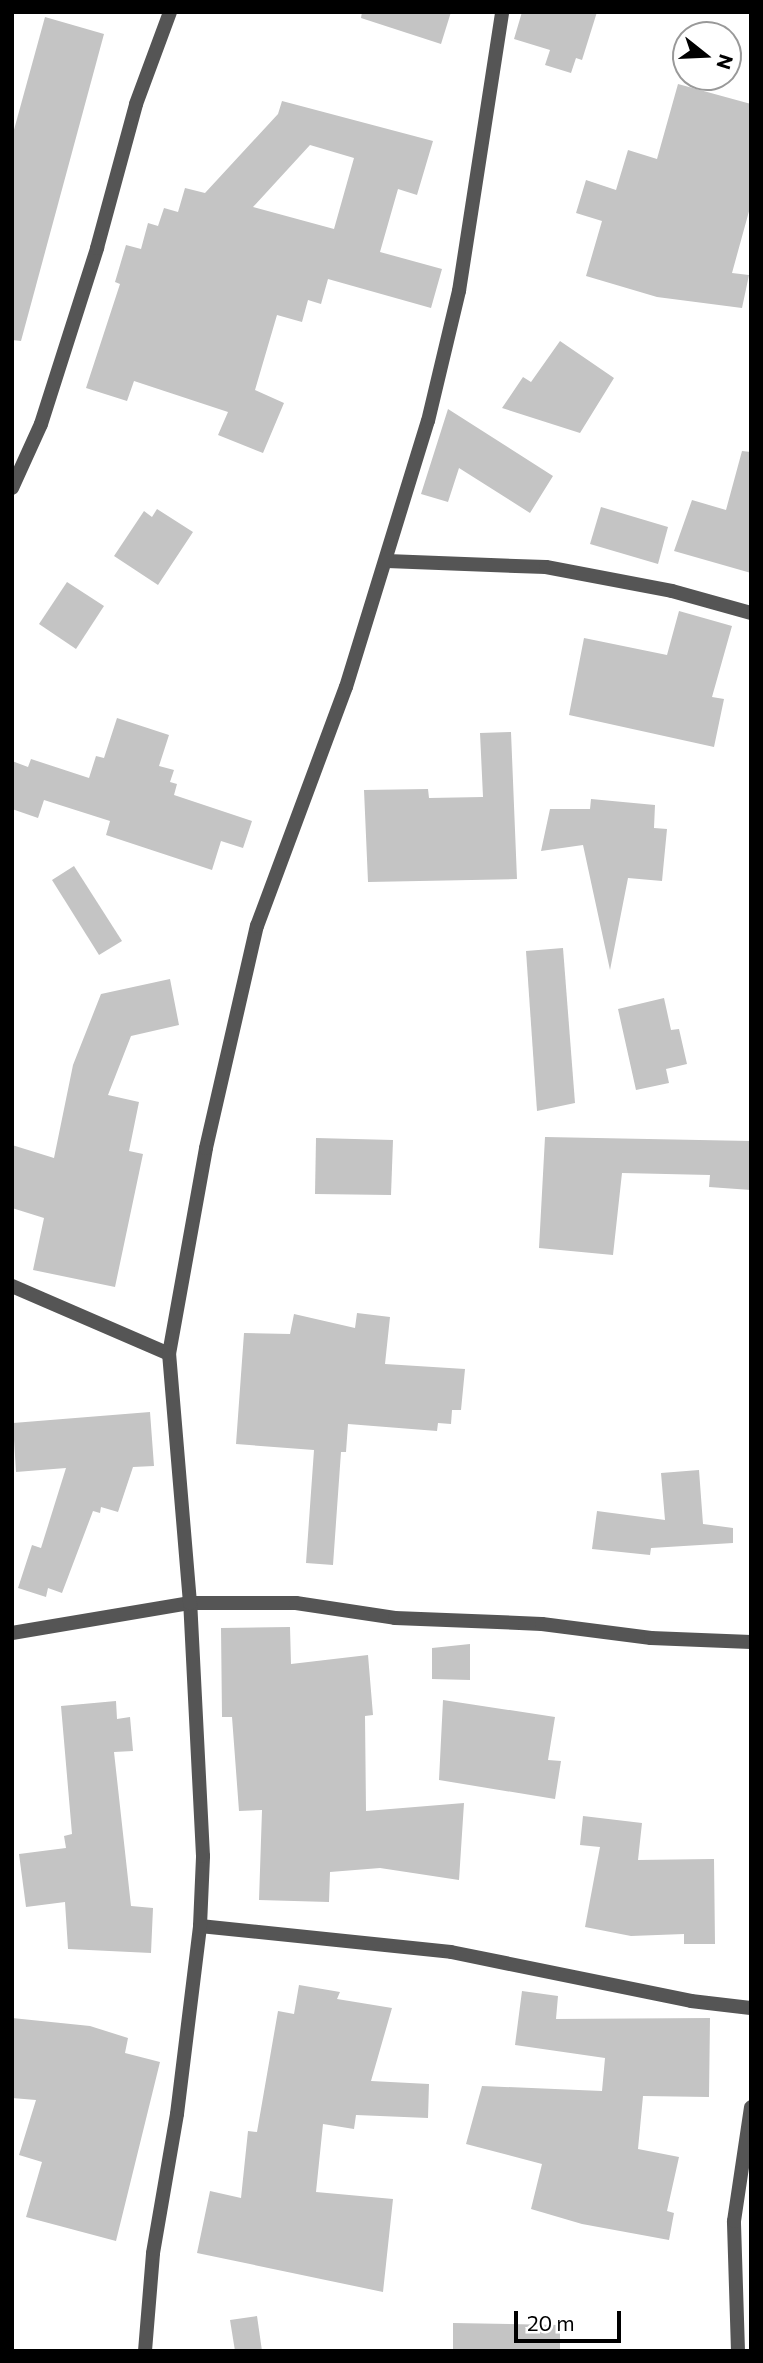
<!DOCTYPE html>
<html>
<head>
<meta charset="utf-8">
<style>
	body { margin:0 }
	#map { position:relative; width:763px; height:2363px; overflow:hidden; background:#fff; font-family:Commissioner,sans-serif }
	div>[style] { position:absolute }
	[style*='--x'] { left:calc(var(--x)*1px); top:calc(var(--y)*1px); width:calc(var(--w)*1px); rotate:calc(var(--a)*1deg) }
	.building>* { inset:0; background:#c4c4c4 }
	.minor>* { height:14px; margin:-7px; padding:0 7px; transform-origin:7px; border-radius:7px; background:#555 }
	span { translate:-50% -50%; white-space:nowrap; text-align:center; line-height:1.15; -webkit-text-stroke:5px #fff; paint-order:stroke }
	.frame { position:absolute; inset:0; border:14px solid #000; pointer-events:none }
	.north { position:absolute; left:672px; top:21px; width:70px; height:70px; box-sizing:border-box; background:#fff; border:2px solid #999; border-radius:50%; rotate:108deg; font-size:19px; font-weight:700; line-height:28px; text-align:center; color:#000 }
	.north::after { content:''; display:block; margin:auto; width:24px; height:32px; background:#000; clip-path:polygon(50% 0,100% 100%,50% 72%,0 100%) }
	.scale { position:absolute; left:514px; top:2311px; width:107px; height:32px; box-sizing:border-box; border:4px solid #000; border-top:0; padding-left:9px; font-size:21px; line-height:24px; white-space:nowrap; color:#000; -webkit-text-stroke:5px #fff; paint-order:stroke }
</style>
</head>
<body>
<div id="map">
	<div class="building">
		<i style="clip-path:polygon(362px 12px,451px 12px,441px 44px,361px 18px)"></i>
		<i style="clip-path:polygon(522px 12px,597px 12px,582px 60px,576px 58px,571px 73px,545px 65px,550px 50px,514px 39px)"></i>
		<i style="clip-path:polygon(45px 17px,104px 34px,21px 341px,12px 340px,12px 137px)"></i>
		<i style="clip-path:polygon(678px 84px,751px 104px,751px 204px,732px 273px,749px 275px,742px 308px,657px 297px,586px 276px,602px 221px,576px 213px,586px 180px,616px 190px,628px 150px,657px 159px)"></i>
		<i style="clip-path:polygon(evenodd,282px 101px,433px 141px,417px 195px,398px 189px,380px 252px,442px 269px,431px 308px,328px 279px,321px 304px,308px 300px,302px 322px,277px 315px,255px 390px,284px 403px,263px 453px,218px 435px,228px 412px,134px 381px,127px 401px,86px 388px,120px 284px,115px 282px,126px 245px,141px 249px,148px 223px,158px 226px,164px 208px,178px 212px,185px 188px,205px 193px,278px 114px,282px 101px,310px 145px,354px 158px,334px 229px,253px 207px,310px 145px)"></i>
		<i style="clip-path:polygon(560px 341px,614px 378px,580px 433px,502px 408px,523px 377px,531px 382px)"></i>
		<i style="clip-path:polygon(448px 409px,553px 476px,530px 513px,459px 468px,448px 502px,421px 494px)"></i>
		<i style="clip-path:polygon(742px 451px,751px 452px,751px 573px,674px 551px,692px 500px,726px 510px)"></i>
		<i style="clip-path:polygon(601px 507px,668px 527px,658px 564px,590px 544px)"></i>
		<i style="clip-path:polygon(157px 509px,193px 532px,158px 585px,114px 556px,144px 511px,152px 517px)"></i>
		<i style="clip-path:polygon(67px 582px,104px 606px,76px 649px,39px 624px)"></i>
		<i style="clip-path:polygon(679px 611px,732px 626px,712px 697px,724px 699px,714px 747px,569px 715px,584px 638px,667px 655px)"></i>
		<i style="clip-path:polygon(117px 718px,169px 735px,159px 766px,174px 770px,170px 782px,177px 784px,174px 795px,252px 821px,243px 848px,221px 841px,212px 870px,106px 835px,110px 821px,44px 800px,38px 818px,12px 809px,12px 761px,28px 767px,31px 759px,89px 778px,96px 756px,104px 758px)"></i>
		<i style="clip-path:polygon(511px 732px,517px 879px,368px 882px,364px 790px,428px 789px,429px 798px,483px 797px,480px 733px)"></i>
		<i style="clip-path:polygon(591px 799px,655px 805px,654px 828px,667px 829px,662px 881px,628px 878px,610px 970px,583px 845px,541px 851px,550px 809px,590px 809px)"></i>
		<i style="clip-path:polygon(74px 866px,122px 941px,99px 955px,52px 880px)"></i>
		<i style="clip-path:polygon(563px 948px,575px 1103px,537px 1111px,526px 951px)"></i>
		<i style="clip-path:polygon(170px 979px,179px 1025px,131px 1036px,108px 1095px,139px 1102px,129px 1151px,143px 1154px,115px 1287px,33px 1270px,44px 1218px,12px 1208px,12px 1145px,54px 1158px,73px 1065px,101px 994px)"></i>
		<i style="clip-path:polygon(664px 998px,671px 1030px,679px 1029px,687px 1064px,666px 1069px,669px 1083px,636px 1090px,618px 1009px)"></i>
		<i style="clip-path:polygon(545px 1137px,751px 1141px,751px 1190px,709px 1187px,710px 1175px,622px 1173px,613px 1255px,539px 1248px)"></i>
		<i style="clip-path:polygon(316px 1138px,393px 1140px,391px 1195px,315px 1194px)"></i>
		<i style="clip-path:polygon(357px 1313px,390px 1317px,385px 1364px,465px 1369px,461px 1410px,452px 1410px,451px 1424px,438px 1423px,437px 1431px,348px 1424px,346px 1452px,341px 1452px,333px 1565px,306px 1563px,314px 1450px,236px 1444px,244px 1333px,290px 1334px,294px 1314px,355px 1328px)"></i>
		<i style="clip-path:polygon(150px 1412px,154px 1466px,133px 1467px,118px 1512px,101px 1507px,100px 1513px,93px 1511px,62px 1593px,48px 1588px,46px 1597px,18px 1588px,32px 1545px,41px 1548px,66px 1468px,16px 1472px,13px 1423px)"></i>
		<i style="clip-path:polygon(699px 1470px,703px 1524px,733px 1528px,733px 1543px,651px 1548px,650px 1555px,592px 1549px,597px 1511px,665px 1520px,661px 1473px)"></i>
		<i style="clip-path:polygon(290px 1627px,291px 1664px,368px 1655px,373px 1715px,365px 1716px,366px 1811px,464px 1803px,459px 1880px,380px 1868px,330px 1872px,329px 1902px,259px 1900px,262px 1810px,239px 1811px,232px 1717px,222px 1717px,221px 1628px)"></i>
		<i style="clip-path:polygon(470px 1644px,470px 1680px,432px 1679px,432px 1648px)"></i>
		<i style="clip-path:polygon(443px 1700px,555px 1717px,548px 1760px,561px 1761px,555px 1799px,439px 1780px)"></i>
		<i style="clip-path:polygon(116px 1701px,117px 1719px,130px 1717px,133px 1751px,114px 1752px,131px 1906px,153px 1908px,151px 1953px,68px 1949px,65px 1902px,26px 1907px,19px 1854px,66px 1848px,64px 1836px,72px 1834px,61px 1706px)"></i>
		<i style="clip-path:polygon(583px 1816px,642px 1823px,638px 1860px,714px 1859px,715px 1944px,684px 1944px,684px 1934px,631px 1936px,585px 1927px,600px 1847px,580px 1845px)"></i>
		<i style="clip-path:polygon(299px 1985px,340px 1992px,337px 1999px,392px 2008px,371px 2081px,429px 2084px,428px 2118px,356px 2115px,354px 2129px,323px 2124px,316px 2192px,393px 2199px,383px 2292px,197px 2253px,210px 2191px,241px 2198px,248px 2131px,257px 2132px,278px 2011px,294px 2014px)"></i>
		<i style="clip-path:polygon(522px 1991px,558px 1996px,556px 2019px,710px 2018px,709px 2097px,643px 2096px,638px 2149px,679px 2157px,667px 2211px,674px 2213px,669px 2240px,582px 2224px,531px 2209px,542px 2164px,466px 2144px,482px 2086px,602px 2091px,605px 2058px,515px 2045px)"></i>
		<i style="clip-path:polygon(12px 2018px,90px 2026px,128px 2038px,125px 2053px,160px 2062px,116px 2241px,26px 2217px,42px 2162px,19px 2155px,36px 2100px,12px 2098px)"></i>
		<i style="clip-path:polygon(257px 2316px,262px 2351px,235px 2351px,230px 2320px)"></i>
		<i style="clip-path:polygon(453px 2323px,560px 2325px,560px 2351px,453px 2351px)"></i>
	</div>
	<div class="minor">
		<i style="--x:12;--y:488;--w:70;--a:-65.6"></i>
		<i style="--x:41;--y:424;--w:185;--a:-72.3"></i>
		<i style="--x:97;--y:248;--w:149;--a:-74.8"></i>
		<i style="--x:136;--y:104;--w:98;--a:-69.7"></i>
		<i style="--x:387;--y:561;--w:159;--a:2.2"></i>
		<i style="--x:546;--y:567;--w:128;--a:10.8"></i>
		<i style="--x:672;--y:591;--w:82;--a:15.6"></i>
		<i style="--x:12;--y:1286;--w:171;--a:23.4"></i>
		<i style="--x:12;--y:1633;--w:181;--a:-9.6"></i>
		<i style="--x:190;--y:1603;--w:106;--a:0"></i>
		<i style="--x:296;--y:1603;--w:100;--a:8.6"></i>
		<i style="--x:395;--y:1618;--w:147;--a:2.3"></i>
		<i style="--x:542;--y:1624;--w:110;--a:7.3"></i>
		<i style="--x:651;--y:1638;--w:100;--a:2.3"></i>
		<i style="--x:200;--y:1926;--w:252;--a:5.9"></i>
		<i style="--x:451;--y:1952;--w:245;--a:11.5"></i>
		<i style="--x:691;--y:2001;--w:60;--a:6.7"></i>
		<i style="--x:145;--y:2351;--w:98;--a:-85.3"></i>
		<i style="--x:153;--y:2253;--w:141;--a:-80.2"></i>
		<i style="--x:177;--y:2114;--w:189;--a:-83"></i>
		<i style="--x:200;--y:1926;--w:70;--a:-87.5"></i>
		<i style="--x:203;--y:1856;--w:253;--a:-92.9"></i>
		<i style="--x:190;--y:1603;--w:250;--a:-94.8"></i>
		<i style="--x:169;--y:1354;--w:209;--a:-79.8"></i>
		<i style="--x:206;--y:1148;--w:228;--a:-77.1"></i>
		<i style="--x:257;--y:926;--w:255;--a:-69.6"></i>
		<i style="--x:346;--y:687;--w:278;--a:-72.9"></i>
		<i style="--x:428;--y:421;--w:134;--a:-76.6"></i>
		<i style="--x:459;--y:291;--w:282;--a:-81.2"></i>
		<i style="--x:738;--y:2351;--w:130;--a:-91.8"></i>
		<i style="--x:734;--y:2221;--w:115;--a:-81.5"></i>
	</div>
	<div class="frame"></div>
	<div class="north">N</div>
	<div class="scale">20 m</div>
</div>
</body>
</html>
